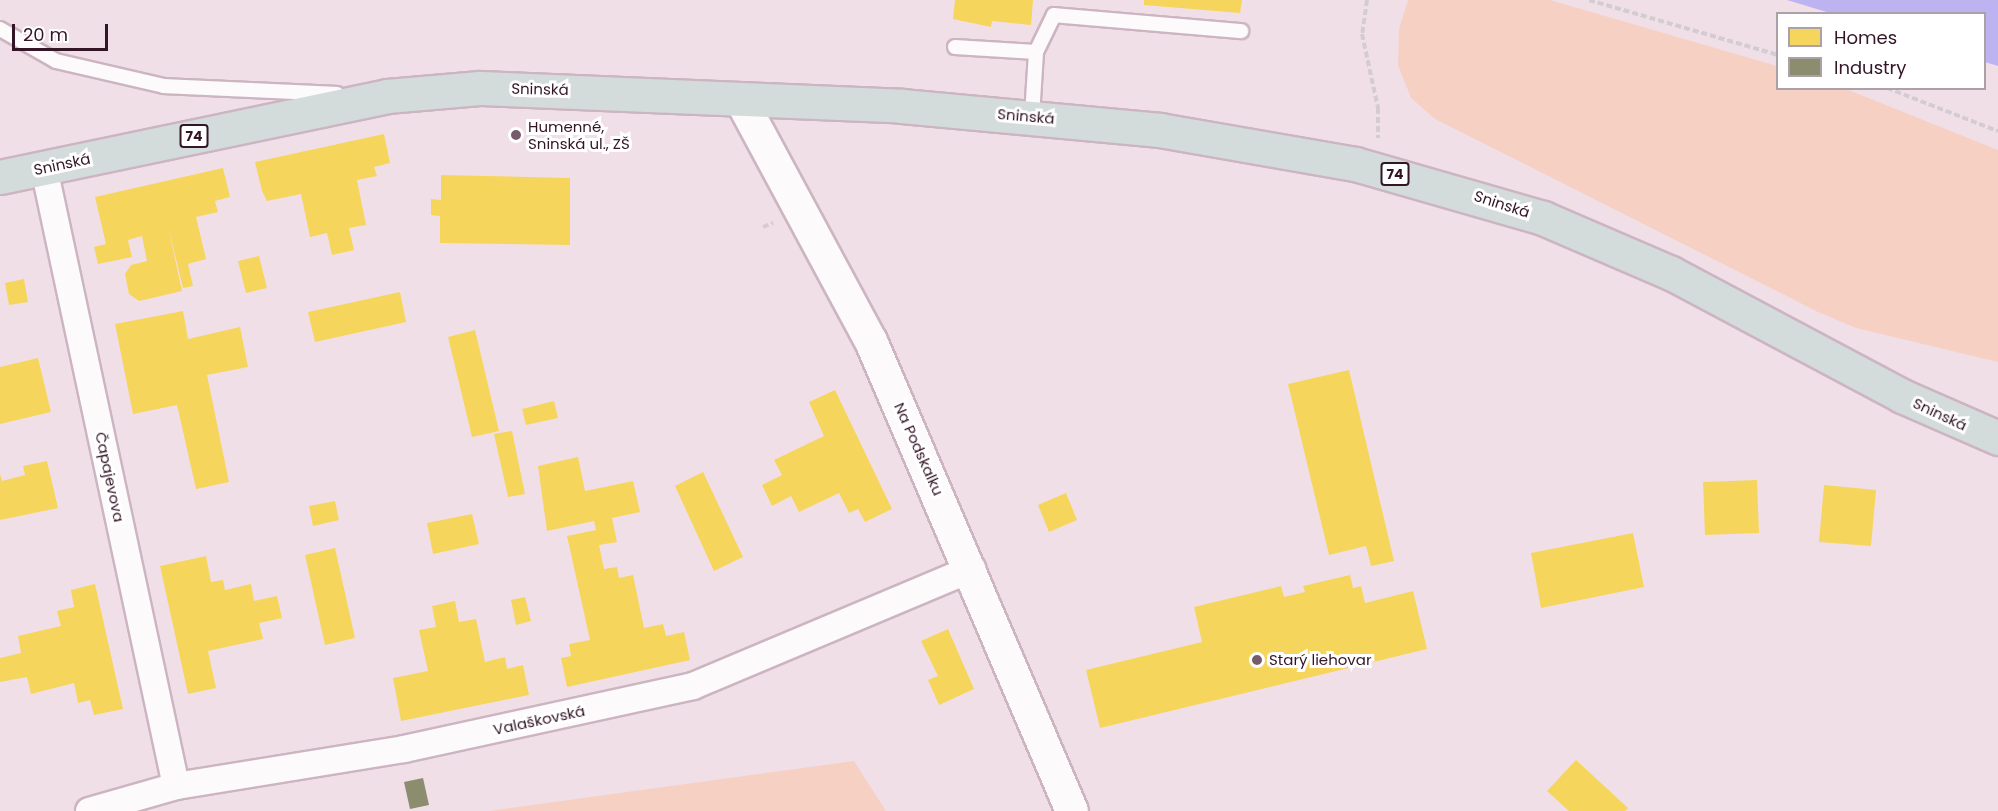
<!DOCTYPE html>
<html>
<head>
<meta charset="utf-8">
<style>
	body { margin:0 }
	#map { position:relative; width:1998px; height:811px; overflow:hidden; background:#f1dfe8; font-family:Poppins,sans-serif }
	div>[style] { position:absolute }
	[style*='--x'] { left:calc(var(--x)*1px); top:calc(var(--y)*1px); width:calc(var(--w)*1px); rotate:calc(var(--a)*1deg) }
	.green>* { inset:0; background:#f7d0c4 }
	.water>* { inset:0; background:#bdb3f0 }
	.homes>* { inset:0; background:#f6d55c }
	.industry>* { inset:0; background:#8c8c6e }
	.path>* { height:4px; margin-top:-2px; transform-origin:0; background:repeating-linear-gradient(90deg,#d3ccd0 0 6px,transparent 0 9px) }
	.roads { filter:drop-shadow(2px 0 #ccb5c1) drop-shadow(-2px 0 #ccb5c1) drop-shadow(0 2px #ccb5c1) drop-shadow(0 -2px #ccb5c1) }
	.service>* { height:14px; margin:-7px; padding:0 7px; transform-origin:7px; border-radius:7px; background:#fdfafc }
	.minor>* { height:26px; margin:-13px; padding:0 13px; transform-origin:13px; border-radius:13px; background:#fdfafc }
	.tertiary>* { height:32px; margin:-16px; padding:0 16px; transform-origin:16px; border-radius:16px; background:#fdfafc }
	.primary>* { height:33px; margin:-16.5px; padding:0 16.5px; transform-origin:16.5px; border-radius:16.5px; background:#d3dcda }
	.dots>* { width:16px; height:16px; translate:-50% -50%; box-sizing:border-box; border:3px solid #fff; border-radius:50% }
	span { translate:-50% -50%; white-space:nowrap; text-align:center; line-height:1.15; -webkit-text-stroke:6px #fff; paint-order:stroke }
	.shield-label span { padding:2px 4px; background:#fff; border:2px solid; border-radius:4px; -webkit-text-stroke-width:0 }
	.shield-label { font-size:14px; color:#331526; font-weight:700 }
	.street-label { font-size:15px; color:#331526 }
	.poi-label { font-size:15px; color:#331526 }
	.left { translate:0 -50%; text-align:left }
	.legend { position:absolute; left:1776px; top:12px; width:210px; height:78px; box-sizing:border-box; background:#fff; border:2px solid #ada1a8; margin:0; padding:8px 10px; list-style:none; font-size:18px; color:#331526 }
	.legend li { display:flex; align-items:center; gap:12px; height:30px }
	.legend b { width:30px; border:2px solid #ada1a8 }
	.scale { position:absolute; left:12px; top:24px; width:96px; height:27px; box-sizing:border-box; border:3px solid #331526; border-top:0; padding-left:8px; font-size:18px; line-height:21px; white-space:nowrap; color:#331526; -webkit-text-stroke:4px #fff; paint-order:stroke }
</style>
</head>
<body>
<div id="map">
	<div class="green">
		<i style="clip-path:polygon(1408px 0,1550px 0,1777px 66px,1778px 88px,1846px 89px,1998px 150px,1998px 362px,1856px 328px,1818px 312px,1435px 119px,1411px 98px,1398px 65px,1399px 29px)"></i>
		<i style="clip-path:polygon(854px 761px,886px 811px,491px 811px,503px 809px)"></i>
	</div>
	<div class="water">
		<i style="clip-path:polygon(1787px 0,1998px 0,1998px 66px,1985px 62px,1984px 14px,1830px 13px)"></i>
	</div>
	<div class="homes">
		<i style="clip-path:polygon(955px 0,1033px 0,1031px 25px,992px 21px,991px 27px,953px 19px)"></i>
		<i style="clip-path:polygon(1144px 0,1242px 0,1240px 13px,1144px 5px)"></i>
		<i style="clip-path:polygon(384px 134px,390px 163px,374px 167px,377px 176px,357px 180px,366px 225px,349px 228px,354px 250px,332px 255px,327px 233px,310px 237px,301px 194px,267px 201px,262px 191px,255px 162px)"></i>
		<i style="clip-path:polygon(223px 168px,230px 197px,215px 201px,218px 212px,196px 217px,206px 259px,188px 264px,193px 286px,183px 288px,168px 226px,182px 291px,139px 301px,129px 294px,125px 274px,131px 265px,147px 261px,142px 236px,128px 240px,132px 257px,98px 264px,94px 247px,106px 244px,95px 197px)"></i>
		<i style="clip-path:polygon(441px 175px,570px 178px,570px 245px,440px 243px,440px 216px,431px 215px,431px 199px,441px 200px)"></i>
		<i style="clip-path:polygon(259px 256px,267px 288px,246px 293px,238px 261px)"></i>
		<i style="clip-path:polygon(24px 279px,28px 302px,9px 305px,5px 283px)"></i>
		<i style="clip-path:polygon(400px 292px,406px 322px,315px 342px,308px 312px)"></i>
		<i style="clip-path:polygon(183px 311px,188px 339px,240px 327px,248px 367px,207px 375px,229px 482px,196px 489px,177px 405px,133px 414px,115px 324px)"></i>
		<i style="clip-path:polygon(475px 330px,499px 431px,472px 437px,448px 337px)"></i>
		<i style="clip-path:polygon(38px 358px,51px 412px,0 424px,0 367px)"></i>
		<i style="clip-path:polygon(1349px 370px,1394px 561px,1371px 566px,1366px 546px,1329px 555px,1288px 384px)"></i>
		<i style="clip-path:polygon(835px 390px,892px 509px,865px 522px,858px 509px,849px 513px,839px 493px,799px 512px,791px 496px,772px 506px,762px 485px,782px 475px,774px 460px,824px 436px,809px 402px)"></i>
		<i style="clip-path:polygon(554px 401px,558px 418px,526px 425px,522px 409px)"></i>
		<i style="clip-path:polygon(512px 431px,525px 494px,508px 497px,494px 434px)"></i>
		<i style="clip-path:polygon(578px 457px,585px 491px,633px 481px,640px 512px,612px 518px,617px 542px,599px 545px,604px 569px,617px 567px,619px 578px,633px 575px,644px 628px,663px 624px,666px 636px,684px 632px,690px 660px,567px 687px,561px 658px,571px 656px,569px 644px,590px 640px,567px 536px,596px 530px,594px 521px,547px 531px,538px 466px)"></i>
		<i style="clip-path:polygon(47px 461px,58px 508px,0 520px,0 474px,2px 481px,25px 475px,23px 466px)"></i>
		<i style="clip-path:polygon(703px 472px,743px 557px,714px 571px,675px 486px)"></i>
		<i style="clip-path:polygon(1757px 480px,1759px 533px,1705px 535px,1703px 482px)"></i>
		<i style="clip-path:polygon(1824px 485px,1876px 490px,1871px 546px,1819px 542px)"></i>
		<i style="clip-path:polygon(1066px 493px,1077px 520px,1049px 532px,1038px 505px)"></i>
		<i style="clip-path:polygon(335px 501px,339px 520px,313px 526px,309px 506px)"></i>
		<i style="clip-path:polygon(472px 514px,479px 544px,433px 554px,427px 523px)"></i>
		<i style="clip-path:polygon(1633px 533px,1644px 587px,1541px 608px,1531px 553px)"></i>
		<i style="clip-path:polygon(335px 548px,355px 638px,325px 645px,305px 555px)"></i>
		<i style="clip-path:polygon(206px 556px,211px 582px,223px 580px,225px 590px,251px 584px,254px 601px,277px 596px,282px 618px,259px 623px,263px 639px,208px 651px,216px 688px,188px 694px,160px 566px)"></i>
		<i style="clip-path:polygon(1350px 575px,1353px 588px,1361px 586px,1365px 603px,1413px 591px,1427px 649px,1100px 728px,1086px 670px,1202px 642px,1194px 607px,1281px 586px,1284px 597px,1305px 592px,1303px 586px)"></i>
		<i style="clip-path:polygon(95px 584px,123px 709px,94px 715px,90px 700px,78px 703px,74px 683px,31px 694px,27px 677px,0 682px,0 658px,21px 653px,18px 636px,61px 626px,57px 611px,74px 607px,71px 590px)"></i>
		<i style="clip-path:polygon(525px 597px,531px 621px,516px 625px,511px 600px)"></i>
		<i style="clip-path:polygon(455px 601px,459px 622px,476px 619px,485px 662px,505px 657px,507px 669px,523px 665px,529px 695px,401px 721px,393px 678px,428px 671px,419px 630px,436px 627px,432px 606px)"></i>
		<i style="clip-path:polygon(948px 629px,974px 689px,939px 705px,928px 680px,938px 676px,921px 641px)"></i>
		<i style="clip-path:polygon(1576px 760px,1628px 808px,1625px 811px,1569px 811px,1547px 791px)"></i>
	</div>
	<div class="industry">
		<i style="clip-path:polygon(423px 778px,429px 805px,410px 809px,404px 782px)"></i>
	</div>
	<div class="path">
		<i style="--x:1367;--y:0;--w:34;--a:98"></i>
		<i style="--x:1362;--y:34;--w:76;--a:77.8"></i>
		<i style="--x:1378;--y:108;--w:30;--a:90"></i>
		<i style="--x:1589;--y:0;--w:197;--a:16.2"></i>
		<i style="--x:1887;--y:88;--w:119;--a:21.2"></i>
		<i style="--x:763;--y:227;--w:11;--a:-22"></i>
	</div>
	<div class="roads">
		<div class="service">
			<i style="--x:0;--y:29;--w:64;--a:29.7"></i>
			<i style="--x:56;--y:61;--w:111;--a:13"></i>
			<i style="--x:164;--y:86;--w:173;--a:2.6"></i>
			<i style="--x:955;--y:47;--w:81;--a:3.5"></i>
			<i style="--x:1032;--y:116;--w:64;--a:-86.4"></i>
			<i style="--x:1036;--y:52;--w:41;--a:-64.1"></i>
			<i style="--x:1054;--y:15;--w:188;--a:4.9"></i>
		</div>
		<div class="minor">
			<i style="--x:44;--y:168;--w:632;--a:77.94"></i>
			<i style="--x:89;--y:811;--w:91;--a:-16"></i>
			<i style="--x:176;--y:786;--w:231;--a:-9.2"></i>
			<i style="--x:404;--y:749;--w:296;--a:-12.3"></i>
			<i style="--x:693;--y:686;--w:303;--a:-22.8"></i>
		</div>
		<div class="tertiary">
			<i style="--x:741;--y:100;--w:274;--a:61.7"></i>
			<i style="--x:871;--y:341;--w:511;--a:66.85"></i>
		</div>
		<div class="primary">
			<i style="--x:0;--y:177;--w:395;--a:-11.8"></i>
			<i style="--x:387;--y:96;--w:93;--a:-4.9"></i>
			<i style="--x:480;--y:88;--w:422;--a:2.4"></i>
			<i style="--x:902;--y:106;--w:259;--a:5.3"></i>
			<i style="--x:1160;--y:130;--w:198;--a:9.9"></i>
			<i style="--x:1355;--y:164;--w:196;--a:16"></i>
			<i style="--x:1543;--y:218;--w:139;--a:23.3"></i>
			<i style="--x:1671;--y:273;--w:262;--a:28"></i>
			<i style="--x:1902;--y:396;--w:105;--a:23.6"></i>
		</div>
	</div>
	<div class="dots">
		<i style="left:516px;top:135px;background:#765c6a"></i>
		<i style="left:1257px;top:660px;background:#765c6a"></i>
	</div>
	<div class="shield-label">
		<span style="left:194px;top:136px">74</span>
		<span style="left:1395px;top:174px">74</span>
	</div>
	<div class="street-label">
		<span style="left:540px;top:89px;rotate:1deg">Sninská</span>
		<span style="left:1026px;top:116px;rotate:5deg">Sninská</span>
		<span style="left:62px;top:164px;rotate:-12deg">Sninská</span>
		<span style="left:1502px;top:204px;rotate:18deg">Sninská</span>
		<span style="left:1940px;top:414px;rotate:25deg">Sninská</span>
		<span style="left:919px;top:449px;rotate:66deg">Na Podskalku</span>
		<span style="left:110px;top:477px;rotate:78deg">Čapajevova</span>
		<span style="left:539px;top:720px;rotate:-12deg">Valaškovská</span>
	</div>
	<div class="poi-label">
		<span class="left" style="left:528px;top:135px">Humenné,<br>Sninská ul., ZŠ</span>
		<span class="left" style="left:1269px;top:660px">Starý liehovar</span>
	</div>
	<ul class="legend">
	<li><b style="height:16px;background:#f6d55c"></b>Homes</li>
	<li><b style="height:16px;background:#8c8c6e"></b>Industry</li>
	</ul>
	<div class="scale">20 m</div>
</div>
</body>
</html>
